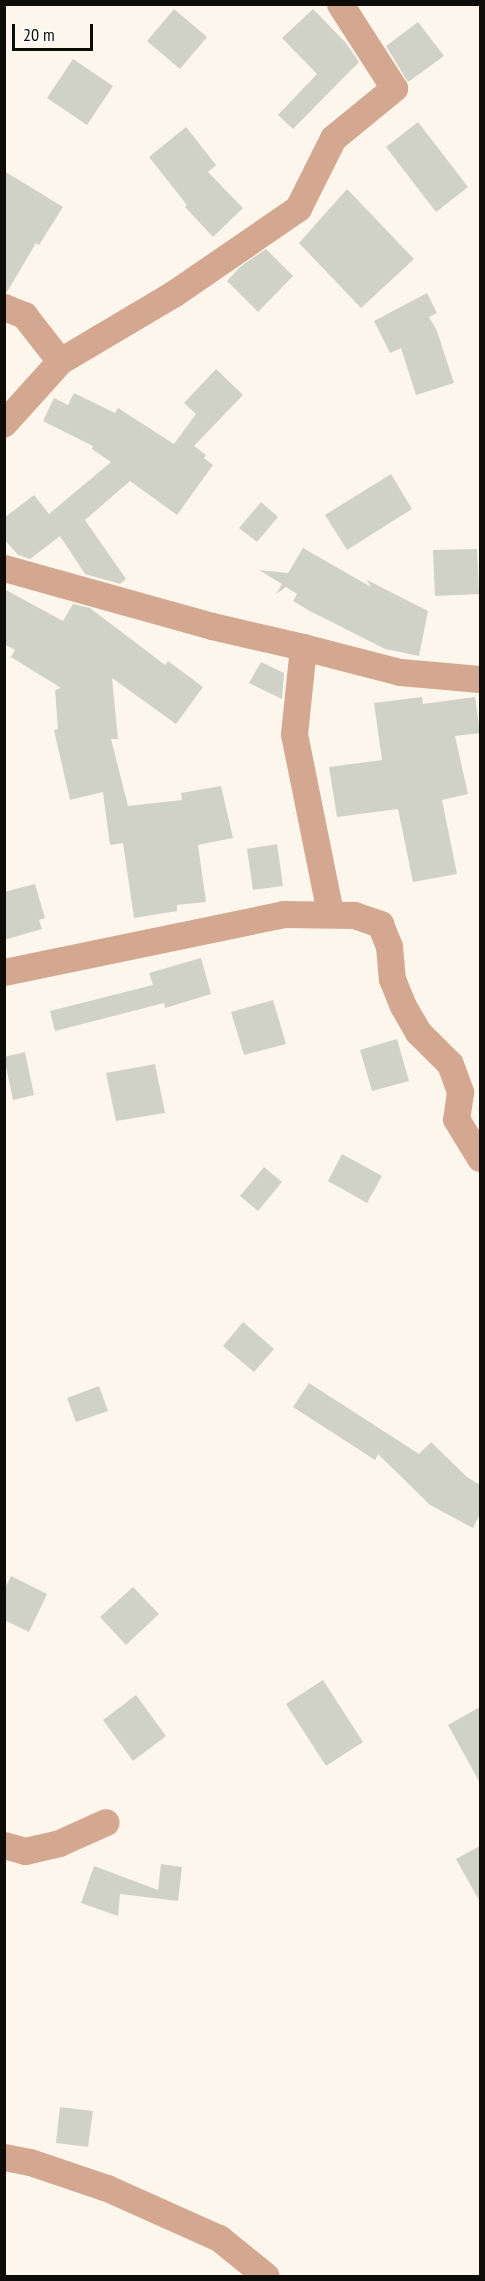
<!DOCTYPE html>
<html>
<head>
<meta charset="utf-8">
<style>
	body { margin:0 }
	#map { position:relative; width:485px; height:2281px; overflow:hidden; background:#fdf6ec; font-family:"PT Sans Narrow",sans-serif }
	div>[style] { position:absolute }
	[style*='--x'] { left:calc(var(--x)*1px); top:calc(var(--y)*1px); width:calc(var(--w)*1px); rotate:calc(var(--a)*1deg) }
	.building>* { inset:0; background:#d1d2c7 }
	.street>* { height:27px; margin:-13.5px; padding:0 13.5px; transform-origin:13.5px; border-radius:13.5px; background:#d4a790 }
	span { translate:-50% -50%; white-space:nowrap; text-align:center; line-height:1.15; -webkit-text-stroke:4.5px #fff; paint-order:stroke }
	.frame { position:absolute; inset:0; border:6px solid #0e0c09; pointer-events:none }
	.scale { position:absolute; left:12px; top:24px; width:81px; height:27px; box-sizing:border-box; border:3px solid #0e0c09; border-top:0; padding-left:8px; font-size:18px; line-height:21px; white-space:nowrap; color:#0e0c09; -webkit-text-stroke:4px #fff; paint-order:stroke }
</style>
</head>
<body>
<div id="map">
	<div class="building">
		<i style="clip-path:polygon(174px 9px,207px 37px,180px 69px,147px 41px)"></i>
		<i style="clip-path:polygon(313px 9px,346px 43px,359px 62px,293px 129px,278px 115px,317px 74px,282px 38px)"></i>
		<i style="clip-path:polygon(418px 22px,444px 56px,408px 82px,386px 46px)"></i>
		<i style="clip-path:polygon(73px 59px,113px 86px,87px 125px,47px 98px)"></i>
		<i style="clip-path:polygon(418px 122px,468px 187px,436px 212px,386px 147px)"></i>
		<i style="clip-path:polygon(186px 127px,216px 165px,208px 172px,243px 208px,213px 237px,185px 207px,187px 205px,149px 157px)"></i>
		<i style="clip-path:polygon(4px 171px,63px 207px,39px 245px,36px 243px,7px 292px,4px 292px)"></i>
		<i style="clip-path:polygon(347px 189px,414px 259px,361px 308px,299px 243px)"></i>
		<i style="clip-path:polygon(266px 249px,293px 276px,258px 312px,227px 281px,241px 266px)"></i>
		<i style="clip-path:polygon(427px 293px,437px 313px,429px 317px,437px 331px,454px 383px,416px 395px,401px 348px,390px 353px,374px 321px)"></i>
		<i style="clip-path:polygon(216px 369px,243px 395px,194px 446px,206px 455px,204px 458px,213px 465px,177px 515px,130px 481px,85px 520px,126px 579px,120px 584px,85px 574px,60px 536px,30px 559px,18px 555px,4px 539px,4px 518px,34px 495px,49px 514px,111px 462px,92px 449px,93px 446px,43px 421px,54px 398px,68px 405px,74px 393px,115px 413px,118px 408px,174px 444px,196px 414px,184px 403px)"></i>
		<i style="clip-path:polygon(391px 474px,412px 509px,347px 550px,325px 515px)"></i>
		<i style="clip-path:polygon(261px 502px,278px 517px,257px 542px,239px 528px)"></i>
		<i style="clip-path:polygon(303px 548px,371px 587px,367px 580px,428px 611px,419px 656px,385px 649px,308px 610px,293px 601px,297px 594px,286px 587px,276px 594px,282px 584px,259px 570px,288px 573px)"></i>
		<i style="clip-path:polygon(477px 549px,479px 594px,435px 596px,433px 550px)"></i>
		<i style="clip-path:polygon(4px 589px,63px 621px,73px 604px,90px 608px,165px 665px,168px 661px,203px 687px,176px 724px,112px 678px,118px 739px,111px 739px,128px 806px,182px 800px,181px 793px,221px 786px,233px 838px,198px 845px,206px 902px,177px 905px,177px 911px,134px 918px,123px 843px,110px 845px,103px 792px,70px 800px,54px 730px,58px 729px,55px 690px,61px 688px,11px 657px,15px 650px,4px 644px)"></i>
		<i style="clip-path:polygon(261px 662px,284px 673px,282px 699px,249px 683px)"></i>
		<i style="clip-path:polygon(422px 697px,423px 704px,475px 697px,480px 733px,455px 736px,468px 794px,442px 800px,457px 874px,413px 882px,398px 809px,337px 817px,329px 767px,382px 760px,374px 703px)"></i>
		<i style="clip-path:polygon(277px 844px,283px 886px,253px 890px,247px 849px)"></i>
		<i style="clip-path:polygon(35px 884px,45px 918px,39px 920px,42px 929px,4px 940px,4px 892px)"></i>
		<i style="clip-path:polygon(201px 958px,211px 994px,165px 1008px,164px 1003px,55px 1031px,50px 1011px,153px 985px,149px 973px)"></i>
		<i style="clip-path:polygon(273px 1000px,286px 1044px,244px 1055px,231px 1012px)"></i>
		<i style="clip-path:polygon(397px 1039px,409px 1081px,372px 1091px,360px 1050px)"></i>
		<i style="clip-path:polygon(25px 1052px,34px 1095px,13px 1100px,4px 1057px)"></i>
		<i style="clip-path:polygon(155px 1064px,165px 1113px,116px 1121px,106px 1073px)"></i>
		<i style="clip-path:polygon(342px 1154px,382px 1176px,367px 1203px,328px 1181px)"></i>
		<i style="clip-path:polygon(264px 1167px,282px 1182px,258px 1211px,240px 1196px)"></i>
		<i style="clip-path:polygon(243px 1322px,274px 1349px,254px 1372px,223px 1346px)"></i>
		<i style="clip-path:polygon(309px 1383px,419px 1454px,431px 1442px,467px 1477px,480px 1485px,480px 1514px,473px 1528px,430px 1505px,378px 1454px,375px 1460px,293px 1407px)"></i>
		<i style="clip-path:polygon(99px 1386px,108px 1411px,76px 1422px,67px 1398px)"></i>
		<i style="clip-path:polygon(11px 1576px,47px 1594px,29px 1632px,4px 1620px,4px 1590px)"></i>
		<i style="clip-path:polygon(133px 1587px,159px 1614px,126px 1645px,100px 1617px)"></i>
		<i style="clip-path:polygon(323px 1680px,363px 1742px,326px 1766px,286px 1704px)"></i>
		<i style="clip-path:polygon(136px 1695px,166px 1736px,133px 1761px,103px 1720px)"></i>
		<i style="clip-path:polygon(480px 1707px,480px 1783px,448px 1725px)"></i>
		<i style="clip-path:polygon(480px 1846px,480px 1902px,456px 1859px)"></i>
		<i style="clip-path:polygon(161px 1864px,182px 1867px,178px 1901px,120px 1894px,118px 1916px,81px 1903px,94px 1866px,158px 1890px)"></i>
		<i style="clip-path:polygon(60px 2107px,93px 2111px,88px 2147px,56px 2143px)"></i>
	</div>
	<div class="street">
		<i style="--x:4;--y:307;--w:22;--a:22"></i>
		<i style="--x:24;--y:315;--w:58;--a:52"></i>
		<i style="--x:60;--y:361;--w:84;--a:132.1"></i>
		<i style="--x:60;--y:361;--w:131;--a:-30.7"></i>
		<i style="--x:173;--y:294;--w:152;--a:-34.5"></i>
		<i style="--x:298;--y:208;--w:78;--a:-63.4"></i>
		<i style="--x:333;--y:138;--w:79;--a:-39.3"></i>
		<i style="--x:394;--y:88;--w:100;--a:-122.7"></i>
		<i style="--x:4;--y:568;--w:216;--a:15.6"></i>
		<i style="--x:212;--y:626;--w:93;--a:13"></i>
		<i style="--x:303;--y:647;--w:87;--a:95.9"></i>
		<i style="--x:294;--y:734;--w:183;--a:78.6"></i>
		<i style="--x:303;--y:647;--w:100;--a:14.5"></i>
		<i style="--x:400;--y:672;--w:80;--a:5"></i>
		<i style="--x:4;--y:972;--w:285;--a:-11.7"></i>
		<i style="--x:283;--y:914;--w:71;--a:0.8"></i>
		<i style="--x:354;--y:915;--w:28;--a:19"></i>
		<i style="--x:380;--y:924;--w:24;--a:68"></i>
		<i style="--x:389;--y:946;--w:33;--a:85"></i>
		<i style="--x:392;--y:979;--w:29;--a:68"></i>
		<i style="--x:403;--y:1006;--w:30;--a:60"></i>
		<i style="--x:418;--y:1032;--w:45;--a:45"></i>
		<i style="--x:450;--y:1064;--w:30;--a:70"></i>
		<i style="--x:460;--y:1092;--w:27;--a:98"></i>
		<i style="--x:456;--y:1119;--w:46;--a:58.4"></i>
		<i style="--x:4;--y:1845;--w:22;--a:16"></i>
		<i style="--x:25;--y:1851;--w:35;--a:-13"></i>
		<i style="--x:59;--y:1843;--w:51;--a:-24.1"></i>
		<i style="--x:4;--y:2157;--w:26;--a:11"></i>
		<i style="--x:30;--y:2162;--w:81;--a:18.7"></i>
		<i style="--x:107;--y:2188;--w:123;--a:24.1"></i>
		<i style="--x:219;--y:2238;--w:60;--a:39"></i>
	</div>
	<div class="frame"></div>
	<div class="scale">20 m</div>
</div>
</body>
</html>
